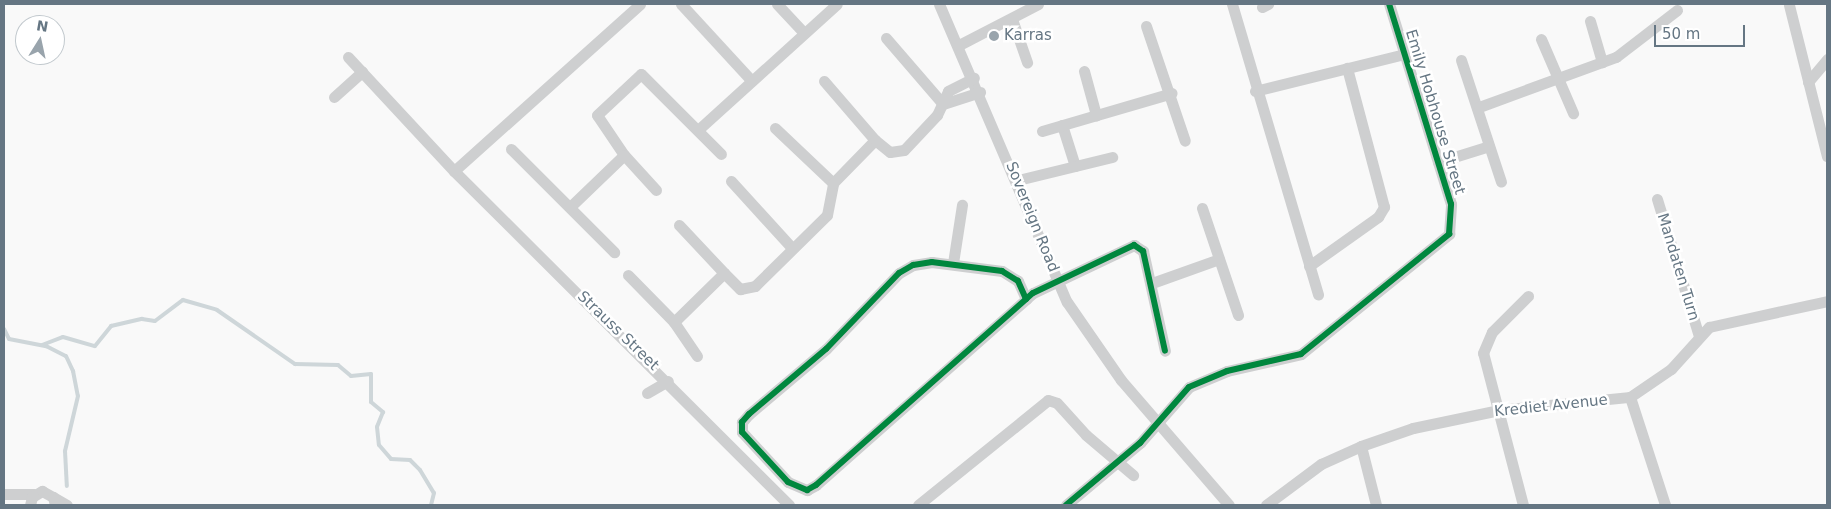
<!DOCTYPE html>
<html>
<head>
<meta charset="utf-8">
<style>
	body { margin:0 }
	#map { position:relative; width:1831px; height:509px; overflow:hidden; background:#f9f9f9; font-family:"DejaVu Sans",sans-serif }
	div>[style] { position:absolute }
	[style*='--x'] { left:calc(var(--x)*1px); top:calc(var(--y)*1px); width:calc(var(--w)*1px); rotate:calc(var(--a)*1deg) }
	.stream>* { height:4px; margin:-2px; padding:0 2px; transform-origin:2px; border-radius:2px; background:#ced6d9 }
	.minor>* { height:11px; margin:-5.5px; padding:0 5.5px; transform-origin:5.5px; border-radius:5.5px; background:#cecfd0 }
	.cycleway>* { height:6px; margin:-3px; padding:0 3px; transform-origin:3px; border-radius:3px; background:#00873e }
	.dots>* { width:14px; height:14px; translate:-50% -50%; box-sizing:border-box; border:2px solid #fff; border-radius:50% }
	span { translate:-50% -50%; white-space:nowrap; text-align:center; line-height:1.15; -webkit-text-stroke:5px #fff; paint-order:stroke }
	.poi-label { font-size:15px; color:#657683 }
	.left { translate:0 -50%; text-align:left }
	.street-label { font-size:15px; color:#657683 }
	.frame { position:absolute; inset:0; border:5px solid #657683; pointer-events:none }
	.north { position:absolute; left:15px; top:15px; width:50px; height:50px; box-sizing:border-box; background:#fff; border:1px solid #c1c8cd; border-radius:50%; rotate:10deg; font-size:14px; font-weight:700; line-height:20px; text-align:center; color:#657683 }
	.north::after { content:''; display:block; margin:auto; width:18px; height:22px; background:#99a4ac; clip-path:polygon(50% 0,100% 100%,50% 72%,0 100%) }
	.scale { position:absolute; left:1654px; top:25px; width:91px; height:22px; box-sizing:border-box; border:2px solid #657683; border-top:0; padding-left:6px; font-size:15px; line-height:18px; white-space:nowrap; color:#657683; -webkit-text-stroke:4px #fff; paint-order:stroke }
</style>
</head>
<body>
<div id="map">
	<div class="stream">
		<i style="--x:4;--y:329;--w:11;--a:63"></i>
		<i style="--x:9;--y:339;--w:38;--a:11"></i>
		<i style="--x:46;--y:346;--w:22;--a:27"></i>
		<i style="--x:66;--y:356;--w:17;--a:65"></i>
		<i style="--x:73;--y:371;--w:25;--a:79"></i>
		<i style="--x:78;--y:396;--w:57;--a:103.3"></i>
		<i style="--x:65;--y:451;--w:35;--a:87"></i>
		<i style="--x:42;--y:345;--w:22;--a:-21"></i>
		<i style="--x:63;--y:337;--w:33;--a:16"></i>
		<i style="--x:95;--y:346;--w:26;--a:-51"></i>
		<i style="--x:111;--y:326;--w:32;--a:-13"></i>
		<i style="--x:142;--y:319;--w:13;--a:9"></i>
		<i style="--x:155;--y:321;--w:35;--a:-37"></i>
		<i style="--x:183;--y:300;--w:35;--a:16"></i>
		<i style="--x:217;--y:310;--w:95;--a:34.7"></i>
		<i style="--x:295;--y:364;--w:43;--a:1.3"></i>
		<i style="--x:338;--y:365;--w:17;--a:40"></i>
		<i style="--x:351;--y:376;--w:20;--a:-6"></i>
		<i style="--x:371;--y:374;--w:28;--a:90"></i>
		<i style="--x:371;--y:402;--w:16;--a:40"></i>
		<i style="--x:383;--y:412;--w:16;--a:112"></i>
		<i style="--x:377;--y:427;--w:18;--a:84"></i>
		<i style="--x:379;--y:445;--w:18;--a:49"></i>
		<i style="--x:391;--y:459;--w:19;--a:3"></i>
		<i style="--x:410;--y:460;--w:14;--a:45"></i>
		<i style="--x:420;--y:470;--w:27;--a:59"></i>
		<i style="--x:434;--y:493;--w:12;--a:104"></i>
	</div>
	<div class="minor">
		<i style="--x:681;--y:4;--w:103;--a:47.4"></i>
		<i style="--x:777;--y:4;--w:38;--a:47"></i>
		<i style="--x:939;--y:4;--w:324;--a:66.8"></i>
		<i style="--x:1067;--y:302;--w:95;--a:55.3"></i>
		<i style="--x:1121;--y:380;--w:165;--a:49.2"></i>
		<i style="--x:1232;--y:4;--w:303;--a:73.5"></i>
		<i style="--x:1789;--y:5;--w:156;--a:75.9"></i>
		<i style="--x:1262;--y:7;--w:7;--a:-27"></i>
		<i style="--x:1012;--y:19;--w:46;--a:70.8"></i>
		<i style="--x:1590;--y:21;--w:43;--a:73.7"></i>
		<i style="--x:1146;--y:26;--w:121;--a:71.3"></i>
		<i style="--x:886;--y:38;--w:87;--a:49.2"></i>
		<i style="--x:1541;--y:39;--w:81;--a:66.6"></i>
		<i style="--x:959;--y:45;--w:89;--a:-27.4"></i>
		<i style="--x:348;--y:57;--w:156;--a:47.1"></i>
		<i style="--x:454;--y:171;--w:473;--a:44.9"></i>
		<i style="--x:1461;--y:60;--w:128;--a:71.8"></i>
		<i style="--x:1084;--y:71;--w:46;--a:74.7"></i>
		<i style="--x:824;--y:81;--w:78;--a:49.2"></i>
		<i style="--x:1808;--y:82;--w:30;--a:-50"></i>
		<i style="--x:1255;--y:91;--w:154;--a:-13.9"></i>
		<i style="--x:334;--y:97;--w:38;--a:-42"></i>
		<i style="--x:943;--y:104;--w:39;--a:-18"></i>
		<i style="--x:1479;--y:107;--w:146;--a:-20.1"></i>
		<i style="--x:1616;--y:57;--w:77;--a:-37.6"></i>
		<i style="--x:1062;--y:125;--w:43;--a:72.4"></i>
		<i style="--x:775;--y:128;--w:80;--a:43.5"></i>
		<i style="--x:699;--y:129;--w:186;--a:-42.2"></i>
		<i style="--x:1042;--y:131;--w:135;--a:-16.3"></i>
		<i style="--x:511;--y:149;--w:146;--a:45"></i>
		<i style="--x:1438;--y:162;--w:53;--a:-17.4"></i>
		<i style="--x:454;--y:171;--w:250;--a:-41.9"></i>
		<i style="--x:1018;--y:180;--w:97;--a:-13.7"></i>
		<i style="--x:731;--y:181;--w:91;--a:47.7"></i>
		<i style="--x:656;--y:190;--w:47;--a:-132.4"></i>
		<i style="--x:624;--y:155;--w:48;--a:-124"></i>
		<i style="--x:597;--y:115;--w:60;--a:-43"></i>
		<i style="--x:641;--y:74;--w:113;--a:45"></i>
		<i style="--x:1657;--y:199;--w:143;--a:73"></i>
		<i style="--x:570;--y:207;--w:75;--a:-43.9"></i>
		<i style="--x:1202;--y:208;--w:113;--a:71.4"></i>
		<i style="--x:679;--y:225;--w:66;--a:46.8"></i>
		<i style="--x:953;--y:263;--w:59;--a:-81.2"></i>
		<i style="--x:1309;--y:266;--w:85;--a:-35.4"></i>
		<i style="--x:1378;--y:217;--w:12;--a:-59"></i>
		<i style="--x:1384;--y:207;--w:144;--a:-104.9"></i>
		<i style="--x:628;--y:275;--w:66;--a:45.6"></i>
		<i style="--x:1152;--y:283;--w:71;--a:-19.7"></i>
		<i style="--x:1026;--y:299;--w:20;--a:-114"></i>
		<i style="--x:1018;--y:281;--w:19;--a:-148"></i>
		<i style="--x:1002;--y:271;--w:71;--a:-172.7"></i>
		<i style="--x:932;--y:262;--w:19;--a:171"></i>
		<i style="--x:913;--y:265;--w:16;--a:150"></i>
		<i style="--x:899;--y:273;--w:105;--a:133.8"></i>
		<i style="--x:826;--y:349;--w:101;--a:139.8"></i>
		<i style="--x:749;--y:414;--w:11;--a:131"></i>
		<i style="--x:742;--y:422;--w:10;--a:90"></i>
		<i style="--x:742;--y:432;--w:68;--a:47.4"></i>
		<i style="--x:788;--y:482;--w:21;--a:23"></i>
		<i style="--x:807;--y:490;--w:10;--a:-29"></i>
		<i style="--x:816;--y:485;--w:281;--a:-41.5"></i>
		<i style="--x:1026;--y:299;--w:9;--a:-41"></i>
		<i style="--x:1033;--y:293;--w:112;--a:-25.4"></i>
		<i style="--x:1134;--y:245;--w:11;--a:34"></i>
		<i style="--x:1143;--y:251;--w:102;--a:77.6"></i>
		<i style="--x:697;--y:356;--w:41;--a:-124.1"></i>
		<i style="--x:674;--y:322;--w:70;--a:-44.4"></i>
		<i style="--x:724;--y:273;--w:23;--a:45"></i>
		<i style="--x:740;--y:289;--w:15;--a:-11"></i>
		<i style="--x:755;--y:286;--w:101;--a:-44.6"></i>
		<i style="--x:827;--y:215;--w:33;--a:-79"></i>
		<i style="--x:833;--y:183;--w:60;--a:-45.7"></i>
		<i style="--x:875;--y:140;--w:19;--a:39"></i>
		<i style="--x:890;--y:152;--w:14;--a:-8"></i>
		<i style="--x:904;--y:150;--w:48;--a:-46.7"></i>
		<i style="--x:937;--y:115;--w:26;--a:-65"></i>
		<i style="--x:948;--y:91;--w:29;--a:-27"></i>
		<i style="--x:647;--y:393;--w:24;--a:-30"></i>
		<i style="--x:1630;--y:397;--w:114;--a:72"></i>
		<i style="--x:1361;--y:446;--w:61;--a:75.7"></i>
		<i style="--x:4;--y:494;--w:30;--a:0"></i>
		<i style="--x:53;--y:497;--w:16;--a:30"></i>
		<i style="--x:30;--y:505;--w:8;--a:-76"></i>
		<i style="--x:32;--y:497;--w:12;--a:-31"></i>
		<i style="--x:42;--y:491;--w:13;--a:29"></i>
		<i style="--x:53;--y:497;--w:8;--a:76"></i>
		<i style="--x:918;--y:505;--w:167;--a:-38.9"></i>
		<i style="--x:1048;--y:400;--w:9;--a:18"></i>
		<i style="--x:1057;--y:403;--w:43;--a:47.8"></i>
		<i style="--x:1086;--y:435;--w:62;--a:40.4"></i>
		<i style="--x:1066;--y:505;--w:97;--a:-40"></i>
		<i style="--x:1140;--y:443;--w:74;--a:-48.8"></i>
		<i style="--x:1189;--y:387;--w:41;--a:-22.8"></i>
		<i style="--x:1227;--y:371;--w:76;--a:-12.9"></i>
		<i style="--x:1301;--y:354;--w:191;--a:-39"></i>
		<i style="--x:1449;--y:234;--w:30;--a:-86"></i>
		<i style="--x:1451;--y:204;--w:209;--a:-107.2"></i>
		<i style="--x:1266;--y:505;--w:69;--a:-36.7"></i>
		<i style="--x:1321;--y:464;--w:44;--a:-24.2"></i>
		<i style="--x:1361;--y:446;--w:55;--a:-19.1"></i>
		<i style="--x:1413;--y:428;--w:88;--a:-11.8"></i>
		<i style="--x:1499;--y:410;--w:132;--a:-5.7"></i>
		<i style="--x:1630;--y:397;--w:50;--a:-34.3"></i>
		<i style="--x:1671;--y:369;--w:57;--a:-47.9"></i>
		<i style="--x:1709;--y:327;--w:121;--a:-12.4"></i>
		<i style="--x:1523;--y:505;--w:157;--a:-104.7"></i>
		<i style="--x:1483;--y:353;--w:23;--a:-67"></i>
		<i style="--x:1492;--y:332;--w:51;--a:-45"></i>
	</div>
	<div class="cycleway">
		<i style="--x:1026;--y:299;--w:20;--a:-114"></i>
		<i style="--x:1018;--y:281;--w:19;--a:-148"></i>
		<i style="--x:1002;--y:271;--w:71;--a:-172.7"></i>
		<i style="--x:932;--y:262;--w:19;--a:171"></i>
		<i style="--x:913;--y:265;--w:16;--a:150"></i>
		<i style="--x:899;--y:273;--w:105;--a:133.8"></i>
		<i style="--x:826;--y:349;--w:101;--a:139.8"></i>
		<i style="--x:749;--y:414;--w:11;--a:131"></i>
		<i style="--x:742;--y:422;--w:10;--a:90"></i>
		<i style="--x:742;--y:432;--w:68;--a:47.4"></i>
		<i style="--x:788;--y:482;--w:21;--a:23"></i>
		<i style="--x:807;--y:490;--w:10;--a:-29"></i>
		<i style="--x:816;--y:485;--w:281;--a:-41.5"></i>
		<i style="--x:1026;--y:299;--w:9;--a:-41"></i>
		<i style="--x:1033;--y:293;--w:112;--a:-25.4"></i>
		<i style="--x:1134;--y:245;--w:11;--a:34"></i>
		<i style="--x:1143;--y:251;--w:102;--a:77.6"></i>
		<i style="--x:1066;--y:505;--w:97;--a:-40"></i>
		<i style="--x:1140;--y:443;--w:74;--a:-48.8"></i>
		<i style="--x:1189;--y:387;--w:41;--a:-22.8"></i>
		<i style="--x:1227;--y:371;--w:76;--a:-12.9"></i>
		<i style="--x:1301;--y:354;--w:191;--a:-39"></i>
		<i style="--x:1449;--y:234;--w:30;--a:-86"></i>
		<i style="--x:1451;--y:204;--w:209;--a:-107.2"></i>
	</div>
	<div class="dots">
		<i style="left:994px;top:36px;background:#99a4ac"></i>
	</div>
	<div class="poi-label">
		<span class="left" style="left:1004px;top:36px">Karras</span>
	</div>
	<div class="street-label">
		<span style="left:1435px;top:112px;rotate:73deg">Emily Hobhouse Street</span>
		<span style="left:1032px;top:217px;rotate:68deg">Sovereign Road</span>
		<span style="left:1678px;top:267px;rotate:73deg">Mandaten Turn</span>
		<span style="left:618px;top:331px;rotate:44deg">Strauss Street</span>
		<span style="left:1551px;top:406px;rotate:-6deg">Krediet Avenue</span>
	</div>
	<div class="frame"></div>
	<div class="north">N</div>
	<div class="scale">50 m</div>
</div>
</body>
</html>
